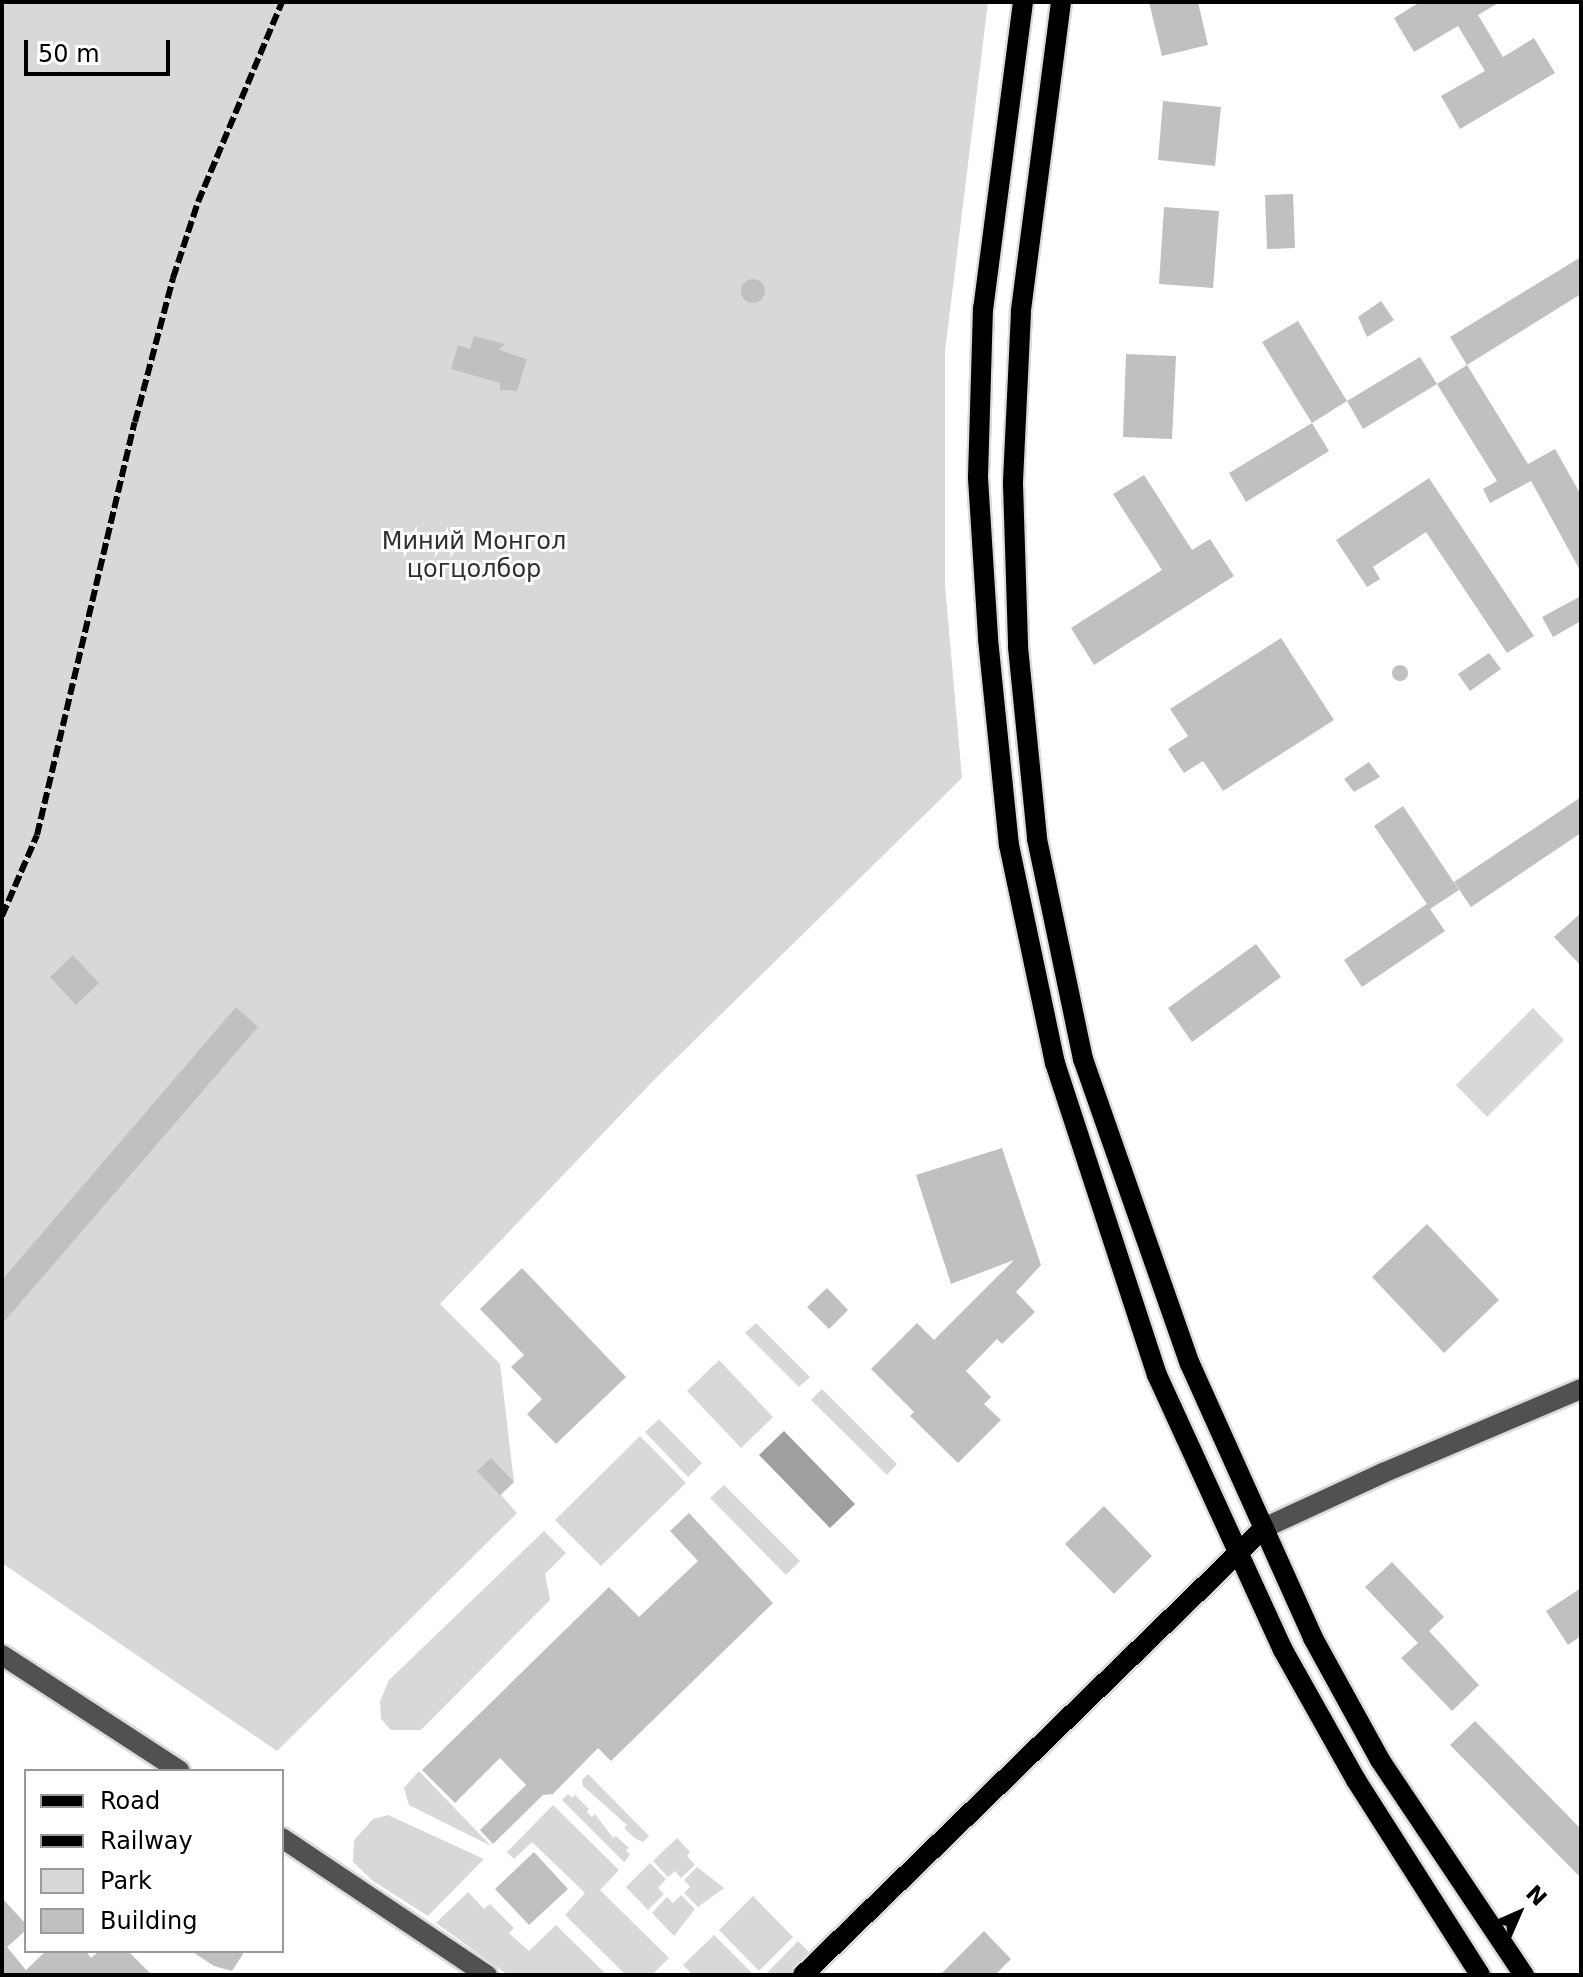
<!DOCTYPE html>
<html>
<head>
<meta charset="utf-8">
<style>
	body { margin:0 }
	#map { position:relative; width:1583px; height:1977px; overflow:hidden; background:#fff; font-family:"DejaVu Sans",sans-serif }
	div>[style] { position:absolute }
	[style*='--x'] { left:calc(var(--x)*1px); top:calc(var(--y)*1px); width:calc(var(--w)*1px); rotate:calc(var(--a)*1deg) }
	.green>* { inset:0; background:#d8d8d8 }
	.water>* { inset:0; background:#9f9f9f }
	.building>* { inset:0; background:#c0c0c0 }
	.round { border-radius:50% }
	.roads { filter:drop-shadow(2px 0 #dbdbdb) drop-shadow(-2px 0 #dbdbdb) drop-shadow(0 2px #dbdbdb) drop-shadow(0 -2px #dbdbdb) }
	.minor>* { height:20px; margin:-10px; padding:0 10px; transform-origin:10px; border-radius:10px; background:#515151 }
	.major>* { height:20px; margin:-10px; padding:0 10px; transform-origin:10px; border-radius:10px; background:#000 }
	.rail>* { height:6px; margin-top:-3px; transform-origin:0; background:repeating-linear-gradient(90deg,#000 0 12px,transparent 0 16px) }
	span { translate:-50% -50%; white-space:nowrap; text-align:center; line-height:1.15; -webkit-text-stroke:6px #fff; paint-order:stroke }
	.park-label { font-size:24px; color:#2f2f2f }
	.frame { position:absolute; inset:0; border:4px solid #000; pointer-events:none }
	.legend { position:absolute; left:24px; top:1769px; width:260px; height:184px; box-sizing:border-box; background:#fff; border:2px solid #999; margin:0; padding:10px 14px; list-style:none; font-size:24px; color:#000 }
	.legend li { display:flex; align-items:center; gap:16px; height:40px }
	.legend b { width:40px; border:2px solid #999 }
	.north { position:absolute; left:1479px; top:1873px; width:80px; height:80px; -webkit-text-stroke:6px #fff; paint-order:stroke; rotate:45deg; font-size:22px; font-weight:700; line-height:32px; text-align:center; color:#000 }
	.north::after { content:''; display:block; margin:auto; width:28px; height:36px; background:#000; clip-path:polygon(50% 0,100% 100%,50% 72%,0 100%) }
	.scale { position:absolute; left:24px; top:40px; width:146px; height:36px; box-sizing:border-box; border:4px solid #000; border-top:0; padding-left:10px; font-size:24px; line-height:28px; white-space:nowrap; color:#000; -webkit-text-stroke:6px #fff; paint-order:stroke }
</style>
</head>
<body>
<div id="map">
	<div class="green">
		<i style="clip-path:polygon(2px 2px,988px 2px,945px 351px,945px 585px,962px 778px,651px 1083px,440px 1304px,500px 1364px,514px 1482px,501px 1495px,517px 1513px,277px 1751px,2px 1563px)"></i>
		<i style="clip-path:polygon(1533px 1008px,1564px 1040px,1487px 1117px,1456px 1085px)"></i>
		<i style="clip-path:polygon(756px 1323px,810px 1377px,799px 1387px,745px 1333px)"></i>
		<i style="clip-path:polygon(719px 1360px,773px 1417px,741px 1448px,687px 1391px)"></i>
		<i style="clip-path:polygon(822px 1389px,897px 1464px,887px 1475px,811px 1400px)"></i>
		<i style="clip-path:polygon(659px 1419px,702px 1463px,688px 1477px,645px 1432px)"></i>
		<i style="clip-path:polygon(640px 1436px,686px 1483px,601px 1566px,555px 1520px)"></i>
		<i style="clip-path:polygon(724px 1485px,800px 1561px,786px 1575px,710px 1498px)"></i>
		<i style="clip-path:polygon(544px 1531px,566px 1553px,545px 1574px,550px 1600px,421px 1730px,391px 1730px,381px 1719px,380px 1701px,389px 1680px)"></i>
		<i style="clip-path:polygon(419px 1771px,491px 1846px,409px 1805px,404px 1788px)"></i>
		<i style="clip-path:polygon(588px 1774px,649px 1836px,643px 1842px,636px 1839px,624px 1828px,627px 1825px,583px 1786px,582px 1780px)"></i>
		<i style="clip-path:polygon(568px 1794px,572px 1798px,575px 1795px,589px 1809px,587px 1812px,592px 1817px,595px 1814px,613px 1838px,616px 1836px,629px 1848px,626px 1850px,630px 1855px,624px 1862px,562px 1800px)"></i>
		<i style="clip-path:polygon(553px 1805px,619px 1870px,600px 1890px,669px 1958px,652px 1975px,626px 1975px,565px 1915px,585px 1893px,532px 1842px,514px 1859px,507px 1852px)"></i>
		<i style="clip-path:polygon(388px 1815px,484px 1859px,428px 1916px,373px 1881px,353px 1862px,354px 1840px,373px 1819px)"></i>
		<i style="clip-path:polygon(677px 1838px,690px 1852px,687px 1856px,695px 1865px,681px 1878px,675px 1871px,668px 1877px,653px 1861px)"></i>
		<i style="clip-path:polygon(650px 1863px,666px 1879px,658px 1888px,664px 1894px,648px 1910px,626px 1887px)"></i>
		<i style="clip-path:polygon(697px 1867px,724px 1888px,698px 1907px,684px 1893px,690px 1887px,684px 1880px)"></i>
		<i style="clip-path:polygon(468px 1892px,484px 1909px,490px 1904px,514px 1928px,509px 1933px,529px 1951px,556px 1925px,607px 1975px,508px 1975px,436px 1923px)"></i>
		<i style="clip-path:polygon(681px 1895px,695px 1909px,674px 1936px,652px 1913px,667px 1897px,673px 1903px)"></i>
		<i style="clip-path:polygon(753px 1896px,793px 1937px,759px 1971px,719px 1930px)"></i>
		<i style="clip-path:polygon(714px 1935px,754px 1975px,693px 1975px,683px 1965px)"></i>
		<i style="clip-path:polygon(798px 1941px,811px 1954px,790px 1975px,765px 1975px)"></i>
	</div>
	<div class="water">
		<i style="clip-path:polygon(784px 1431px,855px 1504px,830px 1528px,759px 1455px)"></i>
	</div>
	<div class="building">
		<i style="clip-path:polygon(1149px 2px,1198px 2px,1208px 45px,1162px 56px)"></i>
		<i style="clip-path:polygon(1420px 2px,1500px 2px,1478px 15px,1503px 57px,1534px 38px,1555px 73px,1460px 129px,1441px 96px,1485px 71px,1458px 26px,1414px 52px,1394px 18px)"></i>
		<i style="clip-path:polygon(1163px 101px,1221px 107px,1215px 166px,1158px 160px)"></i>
		<i style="clip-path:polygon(1293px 194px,1295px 248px,1267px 249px,1265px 195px)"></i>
		<i style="clip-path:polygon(1164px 207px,1219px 211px,1213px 288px,1159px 284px)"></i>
		<i style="clip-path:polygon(1581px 257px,1581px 294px,1467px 365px,1450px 337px)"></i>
		<i class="round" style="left:741px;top:279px;width:24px;height:24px"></i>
		<i style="clip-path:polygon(1381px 301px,1394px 320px,1367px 337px,1358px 317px)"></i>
		<i style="clip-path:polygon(1298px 321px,1347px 401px,1312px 423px,1262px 342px)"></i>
		<i style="clip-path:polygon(474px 336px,505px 344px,499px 350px,527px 359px,517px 391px,500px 390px,500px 383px,451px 369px,458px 345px,470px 349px)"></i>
		<i style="clip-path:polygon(1126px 354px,1176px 356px,1172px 439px,1123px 437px)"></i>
		<i style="clip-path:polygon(1420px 357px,1437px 384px,1363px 429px,1347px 401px)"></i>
		<i style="clip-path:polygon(1467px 365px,1528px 464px,1555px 449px,1581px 495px,1581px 572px,1531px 481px,1490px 503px,1483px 489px,1497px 481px,1437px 384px)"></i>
		<i style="clip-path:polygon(1312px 423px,1329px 451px,1246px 502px,1229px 473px)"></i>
		<i style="clip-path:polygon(1144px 475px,1192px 550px,1210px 539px,1234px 576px,1094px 665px,1071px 628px,1162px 570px,1113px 494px)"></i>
		<i style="clip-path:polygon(1429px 478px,1534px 636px,1507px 653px,1426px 532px,1373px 567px,1380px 579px,1367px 587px,1336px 540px)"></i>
		<i style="clip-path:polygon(1581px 596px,1581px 621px,1553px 637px,1542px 617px)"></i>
		<i style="clip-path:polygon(1281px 638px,1334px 720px,1223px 791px,1203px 761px,1184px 773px,1168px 749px,1188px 736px,1170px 709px)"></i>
		<i style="clip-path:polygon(1489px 653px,1501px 669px,1470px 691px,1458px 674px)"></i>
		<i class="round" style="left:1392px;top:665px;width:16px;height:16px"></i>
		<i style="clip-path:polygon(1369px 762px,1380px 777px,1354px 792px,1344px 779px)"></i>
		<i style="clip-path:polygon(1581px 797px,1581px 833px,1471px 907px,1454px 882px)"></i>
		<i style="clip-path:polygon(1403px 806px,1459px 890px,1430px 909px,1445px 931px,1362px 987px,1344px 960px,1427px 904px,1374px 826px)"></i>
		<i style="clip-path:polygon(1581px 913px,1581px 966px,1554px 937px)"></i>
		<i style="clip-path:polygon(1256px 944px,1281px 977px,1192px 1042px,1168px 1008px)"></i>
		<i style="clip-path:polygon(73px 955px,99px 983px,76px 1005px,50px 977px)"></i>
		<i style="clip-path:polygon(236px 1007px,258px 1027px,2px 1324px,2px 1280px)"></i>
		<i style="clip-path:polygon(1002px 1148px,1041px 1265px,1016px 1292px,1035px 1312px,1002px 1344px,997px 1339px,966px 1371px,991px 1397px,984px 1404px,1001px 1420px,958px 1463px,910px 1416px,914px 1412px,871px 1369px,917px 1323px,934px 1340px,1014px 1260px,951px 1284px,916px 1175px)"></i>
		<i style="clip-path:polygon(1427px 1224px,1499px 1300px,1444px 1353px,1372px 1277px)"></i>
		<i style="clip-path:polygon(522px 1268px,626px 1377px,556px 1444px,527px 1414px,542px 1399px,511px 1367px,524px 1355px,480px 1309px)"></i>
		<i style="clip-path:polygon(827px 1288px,848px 1310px,829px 1329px,807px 1307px)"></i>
		<i style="clip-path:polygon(491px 1458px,514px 1482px,500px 1495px,477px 1471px)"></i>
		<i style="clip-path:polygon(1104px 1506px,1152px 1556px,1114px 1594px,1065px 1544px)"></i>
		<i style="clip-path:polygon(689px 1513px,773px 1603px,611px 1761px,598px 1748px,553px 1794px,543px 1795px,493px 1844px,480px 1830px,526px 1785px,500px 1758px,455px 1803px,422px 1770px,609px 1587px,639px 1617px,698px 1561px,670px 1531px)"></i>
		<i style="clip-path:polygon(1392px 1562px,1444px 1617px,1429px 1631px,1479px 1685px,1452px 1711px,1401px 1658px,1418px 1643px,1365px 1587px)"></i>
		<i style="clip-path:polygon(1581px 1588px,1581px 1636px,1568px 1645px,1546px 1611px)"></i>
		<i style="clip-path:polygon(1475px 1721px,1581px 1829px,1581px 1878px,1450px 1745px)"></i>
		<i style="clip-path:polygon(534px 1852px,568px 1889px,529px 1925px,495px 1889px)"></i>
		<i style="clip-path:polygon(2px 1898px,26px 1924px,26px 1930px,7px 1947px,26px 1970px,46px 1951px,86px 1951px,91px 1958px,99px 1951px,128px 1951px,152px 1975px,2px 1975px)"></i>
		<i style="clip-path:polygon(984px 1931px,1011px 1959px,995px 1975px,940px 1975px)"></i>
		<i style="clip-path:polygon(191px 1951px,245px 1951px,232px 1971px,214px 1966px)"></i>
	</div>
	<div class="roads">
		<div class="minor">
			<i style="--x:1264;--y:1528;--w:131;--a:-24.8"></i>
			<i style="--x:1383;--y:1473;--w:215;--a:-23"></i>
			<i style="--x:2;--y:1655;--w:212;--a:33.1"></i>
			<i style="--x:282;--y:1838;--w:247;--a:33.8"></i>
		</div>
		<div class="major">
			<i style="--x:1023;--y:2;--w:309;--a:97.4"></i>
			<i style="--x:983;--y:308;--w:170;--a:91.7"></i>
			<i style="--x:978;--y:478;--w:161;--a:86.4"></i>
			<i style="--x:988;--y:639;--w:207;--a:84.2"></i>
			<i style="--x:1009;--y:845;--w:223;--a:78.1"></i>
			<i style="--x:1055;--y:1063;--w:328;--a:71.9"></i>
			<i style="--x:1157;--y:1375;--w:302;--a:65.4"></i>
			<i style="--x:1283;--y:1650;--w:149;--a:60.7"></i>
			<i style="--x:1356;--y:1780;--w:231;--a:57.5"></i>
			<i style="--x:1061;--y:2;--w:313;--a:97.4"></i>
			<i style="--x:1021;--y:312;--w:172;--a:92.7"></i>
			<i style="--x:1013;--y:484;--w:163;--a:88.2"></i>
			<i style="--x:1018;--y:647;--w:193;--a:84.3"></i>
			<i style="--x:1037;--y:839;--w:225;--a:78.2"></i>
			<i style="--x:1083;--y:1059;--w:323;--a:70.7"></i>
			<i style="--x:1190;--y:1364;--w:300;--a:65.8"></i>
			<i style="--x:1313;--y:1638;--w:139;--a:61.2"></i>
			<i style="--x:1380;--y:1760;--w:259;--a:56.2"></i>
			<i style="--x:803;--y:1975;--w:642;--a:-44.12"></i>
		</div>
	</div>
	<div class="rail">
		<i style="--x:2;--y:916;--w:88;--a:-66.6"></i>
		<i style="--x:37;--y:835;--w:424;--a:-76.7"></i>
		<i style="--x:135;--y:422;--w:149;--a:-75.2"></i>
		<i style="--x:173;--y:278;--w:80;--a:-71.8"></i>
		<i style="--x:198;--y:202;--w:217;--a:-67.2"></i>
	</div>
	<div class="park-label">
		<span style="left:474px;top:556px">Миний Монгол<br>цогцолбор</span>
	</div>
	<div class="frame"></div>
	<ul class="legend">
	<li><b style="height:10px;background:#000"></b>Road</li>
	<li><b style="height:10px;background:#000"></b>Railway</li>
	<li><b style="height:22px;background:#d8d8d8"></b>Park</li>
	<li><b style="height:22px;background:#c0c0c0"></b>Building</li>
	</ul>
	<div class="north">N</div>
	<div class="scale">50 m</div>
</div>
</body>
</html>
